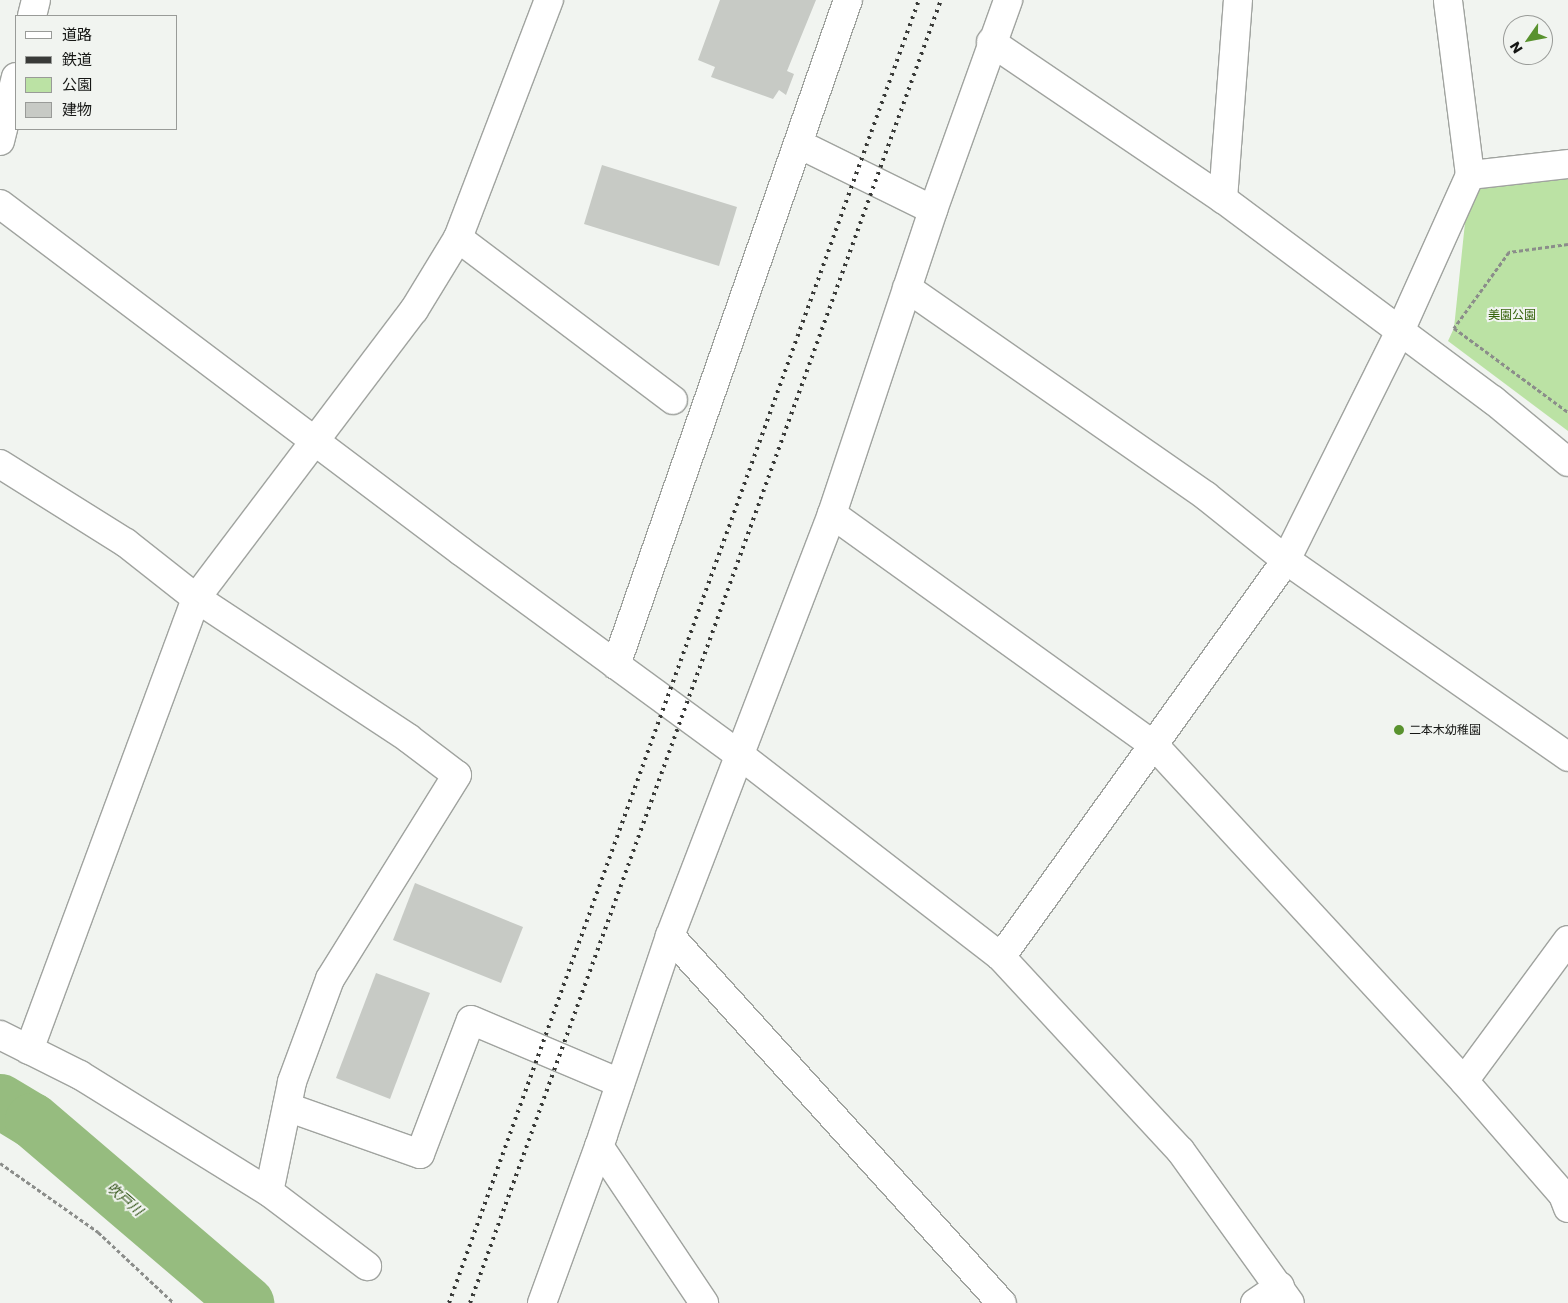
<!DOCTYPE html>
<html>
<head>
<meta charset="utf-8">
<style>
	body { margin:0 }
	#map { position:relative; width:1568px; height:1303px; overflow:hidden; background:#f1f4f0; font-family:Poppins,"Noto Sans JP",sans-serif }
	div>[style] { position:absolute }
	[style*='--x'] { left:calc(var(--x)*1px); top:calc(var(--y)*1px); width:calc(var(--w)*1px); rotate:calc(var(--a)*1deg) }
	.green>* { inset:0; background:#bbe2a4 }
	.river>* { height:55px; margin:-27.5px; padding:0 27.5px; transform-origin:27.5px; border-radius:27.5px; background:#96bc7f }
	.building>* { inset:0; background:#c7cac5 }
	.path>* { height:3px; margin-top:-1.5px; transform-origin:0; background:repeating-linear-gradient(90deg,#8b8d8a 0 4px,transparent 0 6.5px) }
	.roads { filter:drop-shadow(1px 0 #a0a39f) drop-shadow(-1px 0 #a0a39f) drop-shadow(0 1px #a0a39f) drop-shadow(0 -1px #a0a39f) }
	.minor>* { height:28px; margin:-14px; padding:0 14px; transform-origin:14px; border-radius:14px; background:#fff }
	.rail>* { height:4px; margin-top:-2px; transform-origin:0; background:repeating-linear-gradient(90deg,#393a38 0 2.5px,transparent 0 7.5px) }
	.dots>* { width:14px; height:14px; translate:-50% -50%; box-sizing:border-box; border:2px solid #f1f4f0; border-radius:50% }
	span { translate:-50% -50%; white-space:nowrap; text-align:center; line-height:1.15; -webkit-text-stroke:4px #f1f4f0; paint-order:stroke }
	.park-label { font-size:12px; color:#35620a }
	.poi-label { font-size:12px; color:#151614 }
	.left { translate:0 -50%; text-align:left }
	.water-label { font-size:14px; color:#2b4e0f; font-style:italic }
	.legend { position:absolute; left:15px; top:15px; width:162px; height:115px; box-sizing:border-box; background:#f1f4f0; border:1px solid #999b98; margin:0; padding:6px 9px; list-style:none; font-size:15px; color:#151614 }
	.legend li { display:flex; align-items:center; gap:10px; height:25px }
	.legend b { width:25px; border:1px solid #999b98 }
	.north { position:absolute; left:1503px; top:15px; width:50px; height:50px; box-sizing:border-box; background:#f1f4f0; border:1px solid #999b98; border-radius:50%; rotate:237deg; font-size:14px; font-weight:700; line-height:20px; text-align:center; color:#151614 }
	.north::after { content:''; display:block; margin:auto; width:18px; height:22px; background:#59922e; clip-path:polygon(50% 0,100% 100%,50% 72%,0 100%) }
</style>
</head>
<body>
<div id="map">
	<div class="green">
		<i style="clip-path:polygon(1470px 175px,1568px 177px,1568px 431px,1448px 341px,1454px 328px)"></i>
	</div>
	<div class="river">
		<i style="--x:0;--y:1101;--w:37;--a:31"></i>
		<i style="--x:32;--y:1120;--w:282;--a:40.5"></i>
	</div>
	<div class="building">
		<i style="clip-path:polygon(720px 0,816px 0,787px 71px,794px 74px,786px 95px,779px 90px,773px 99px,711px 77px,715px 67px,698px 60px)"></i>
		<i style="clip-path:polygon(602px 165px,737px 207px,719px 266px,584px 224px)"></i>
		<i style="clip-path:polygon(415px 883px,523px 927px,501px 983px,393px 940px)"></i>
		<i style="clip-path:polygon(376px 973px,430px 993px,390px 1099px,336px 1078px)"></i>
	</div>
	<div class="path">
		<i style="--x:1568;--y:244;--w:60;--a:172.3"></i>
		<i style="--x:1509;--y:252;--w:94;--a:125.9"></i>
		<i style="--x:1454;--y:328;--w:142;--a:36.4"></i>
		<i style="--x:0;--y:1163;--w:120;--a:35.1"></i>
		<i style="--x:98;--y:1232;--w:104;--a:43.1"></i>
	</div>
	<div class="roads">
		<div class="minor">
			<i style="--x:32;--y:16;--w:16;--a:-76"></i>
			<i style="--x:991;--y:42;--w:280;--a:34.1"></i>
			<i style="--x:1223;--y:199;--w:337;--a:36.7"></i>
			<i style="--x:1493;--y:400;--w:97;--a:39.6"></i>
			<i style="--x:0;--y:141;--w:66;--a:-76"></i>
			<i style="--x:799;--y:144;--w:149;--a:26.2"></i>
			<i style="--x:1470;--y:175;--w:99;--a:-6.4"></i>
			<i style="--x:1223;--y:199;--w:200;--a:-85.7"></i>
			<i style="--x:0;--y:204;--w:578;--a:36.99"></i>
			<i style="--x:462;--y:552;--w:346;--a:36.2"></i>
			<i style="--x:741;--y:756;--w:329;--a:37.7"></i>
			<i style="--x:1001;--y:957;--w:263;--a:47.2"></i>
			<i style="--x:1180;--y:1150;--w:188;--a:54.3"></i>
			<i style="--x:458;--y:238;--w:269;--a:37"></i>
			<i style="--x:907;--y:288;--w:364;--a:34.8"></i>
			<i style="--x:1206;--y:496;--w:102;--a:38.7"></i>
			<i style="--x:1286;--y:560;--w:344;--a:34.9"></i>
			<i style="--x:0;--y:464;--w:149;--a:32.1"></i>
			<i style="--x:126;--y:543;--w:89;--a:38.2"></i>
			<i style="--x:196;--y:598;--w:254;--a:33.4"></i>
			<i style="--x:408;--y:738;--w:61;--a:37.1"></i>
			<i style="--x:457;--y:775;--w:240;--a:121.9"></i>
			<i style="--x:330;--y:979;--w:110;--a:110.3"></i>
			<i style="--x:292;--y:1082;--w:112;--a:101.8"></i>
			<i style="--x:832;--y:514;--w:396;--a:35.7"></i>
			<i style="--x:1154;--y:745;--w:457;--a:47.3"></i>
			<i style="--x:1464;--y:1081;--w:151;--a:49"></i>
			<i style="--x:1563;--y:1195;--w:14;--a:69"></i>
			<i style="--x:616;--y:665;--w:704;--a:-70.77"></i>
			<i style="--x:670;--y:936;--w:495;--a:47.9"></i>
			<i style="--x:1001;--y:957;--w:489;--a:-54.3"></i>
			<i style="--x:1286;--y:560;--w:256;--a:-63.5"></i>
			<i style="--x:1400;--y:331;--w:171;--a:-65.8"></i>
			<i style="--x:1470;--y:175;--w:176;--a:-97.2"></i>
			<i style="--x:0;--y:1035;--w:89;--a:26.6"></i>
			<i style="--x:80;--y:1075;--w:222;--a:31.8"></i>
			<i style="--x:269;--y:1192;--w:123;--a:37.1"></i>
			<i style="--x:29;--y:1050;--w:482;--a:-69.7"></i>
			<i style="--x:196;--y:598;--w:361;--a:-52.9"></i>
			<i style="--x:414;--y:310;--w:84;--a:-58.6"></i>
			<i style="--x:458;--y:238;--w:255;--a:-69.1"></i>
			<i style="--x:1464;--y:1081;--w:175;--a:-53.6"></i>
			<i style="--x:287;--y:1107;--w:141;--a:19.5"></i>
			<i style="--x:420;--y:1154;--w:143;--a:-69.2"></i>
			<i style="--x:471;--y:1020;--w:162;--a:22.9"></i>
			<i style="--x:599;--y:1146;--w:189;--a:56.2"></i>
			<i style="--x:542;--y:1303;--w:179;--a:-70"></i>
			<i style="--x:603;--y:1135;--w:210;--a:-71.4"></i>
			<i style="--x:670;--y:936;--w:452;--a:-69"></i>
			<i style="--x:832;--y:514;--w:320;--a:-71.6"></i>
			<i style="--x:933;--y:210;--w:223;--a:-70.3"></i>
			<i style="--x:1255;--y:1303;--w:30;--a:-34"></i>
		</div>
	</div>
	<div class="rail">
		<i style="--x:449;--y:1303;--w:1385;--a:-70.17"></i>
		<i style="--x:470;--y:1303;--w:1386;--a:-70.13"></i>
	</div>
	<div class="dots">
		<i style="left:1399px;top:730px;background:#59922e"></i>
	</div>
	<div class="park-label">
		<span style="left:1512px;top:315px">美園公園</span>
	</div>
	<div class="poi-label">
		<span class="left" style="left:1409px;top:730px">二本木幼稚園</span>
	</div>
	<div class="water-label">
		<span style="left:125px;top:1199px;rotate:41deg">吹戸川</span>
	</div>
	<ul class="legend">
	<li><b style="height:6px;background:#fff"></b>道路</li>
	<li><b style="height:6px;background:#393a38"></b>鉄道</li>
	<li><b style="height:14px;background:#bbe2a4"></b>公園</li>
	<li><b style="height:14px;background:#c7cac5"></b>建物</li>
	</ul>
	<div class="north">N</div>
</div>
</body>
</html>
